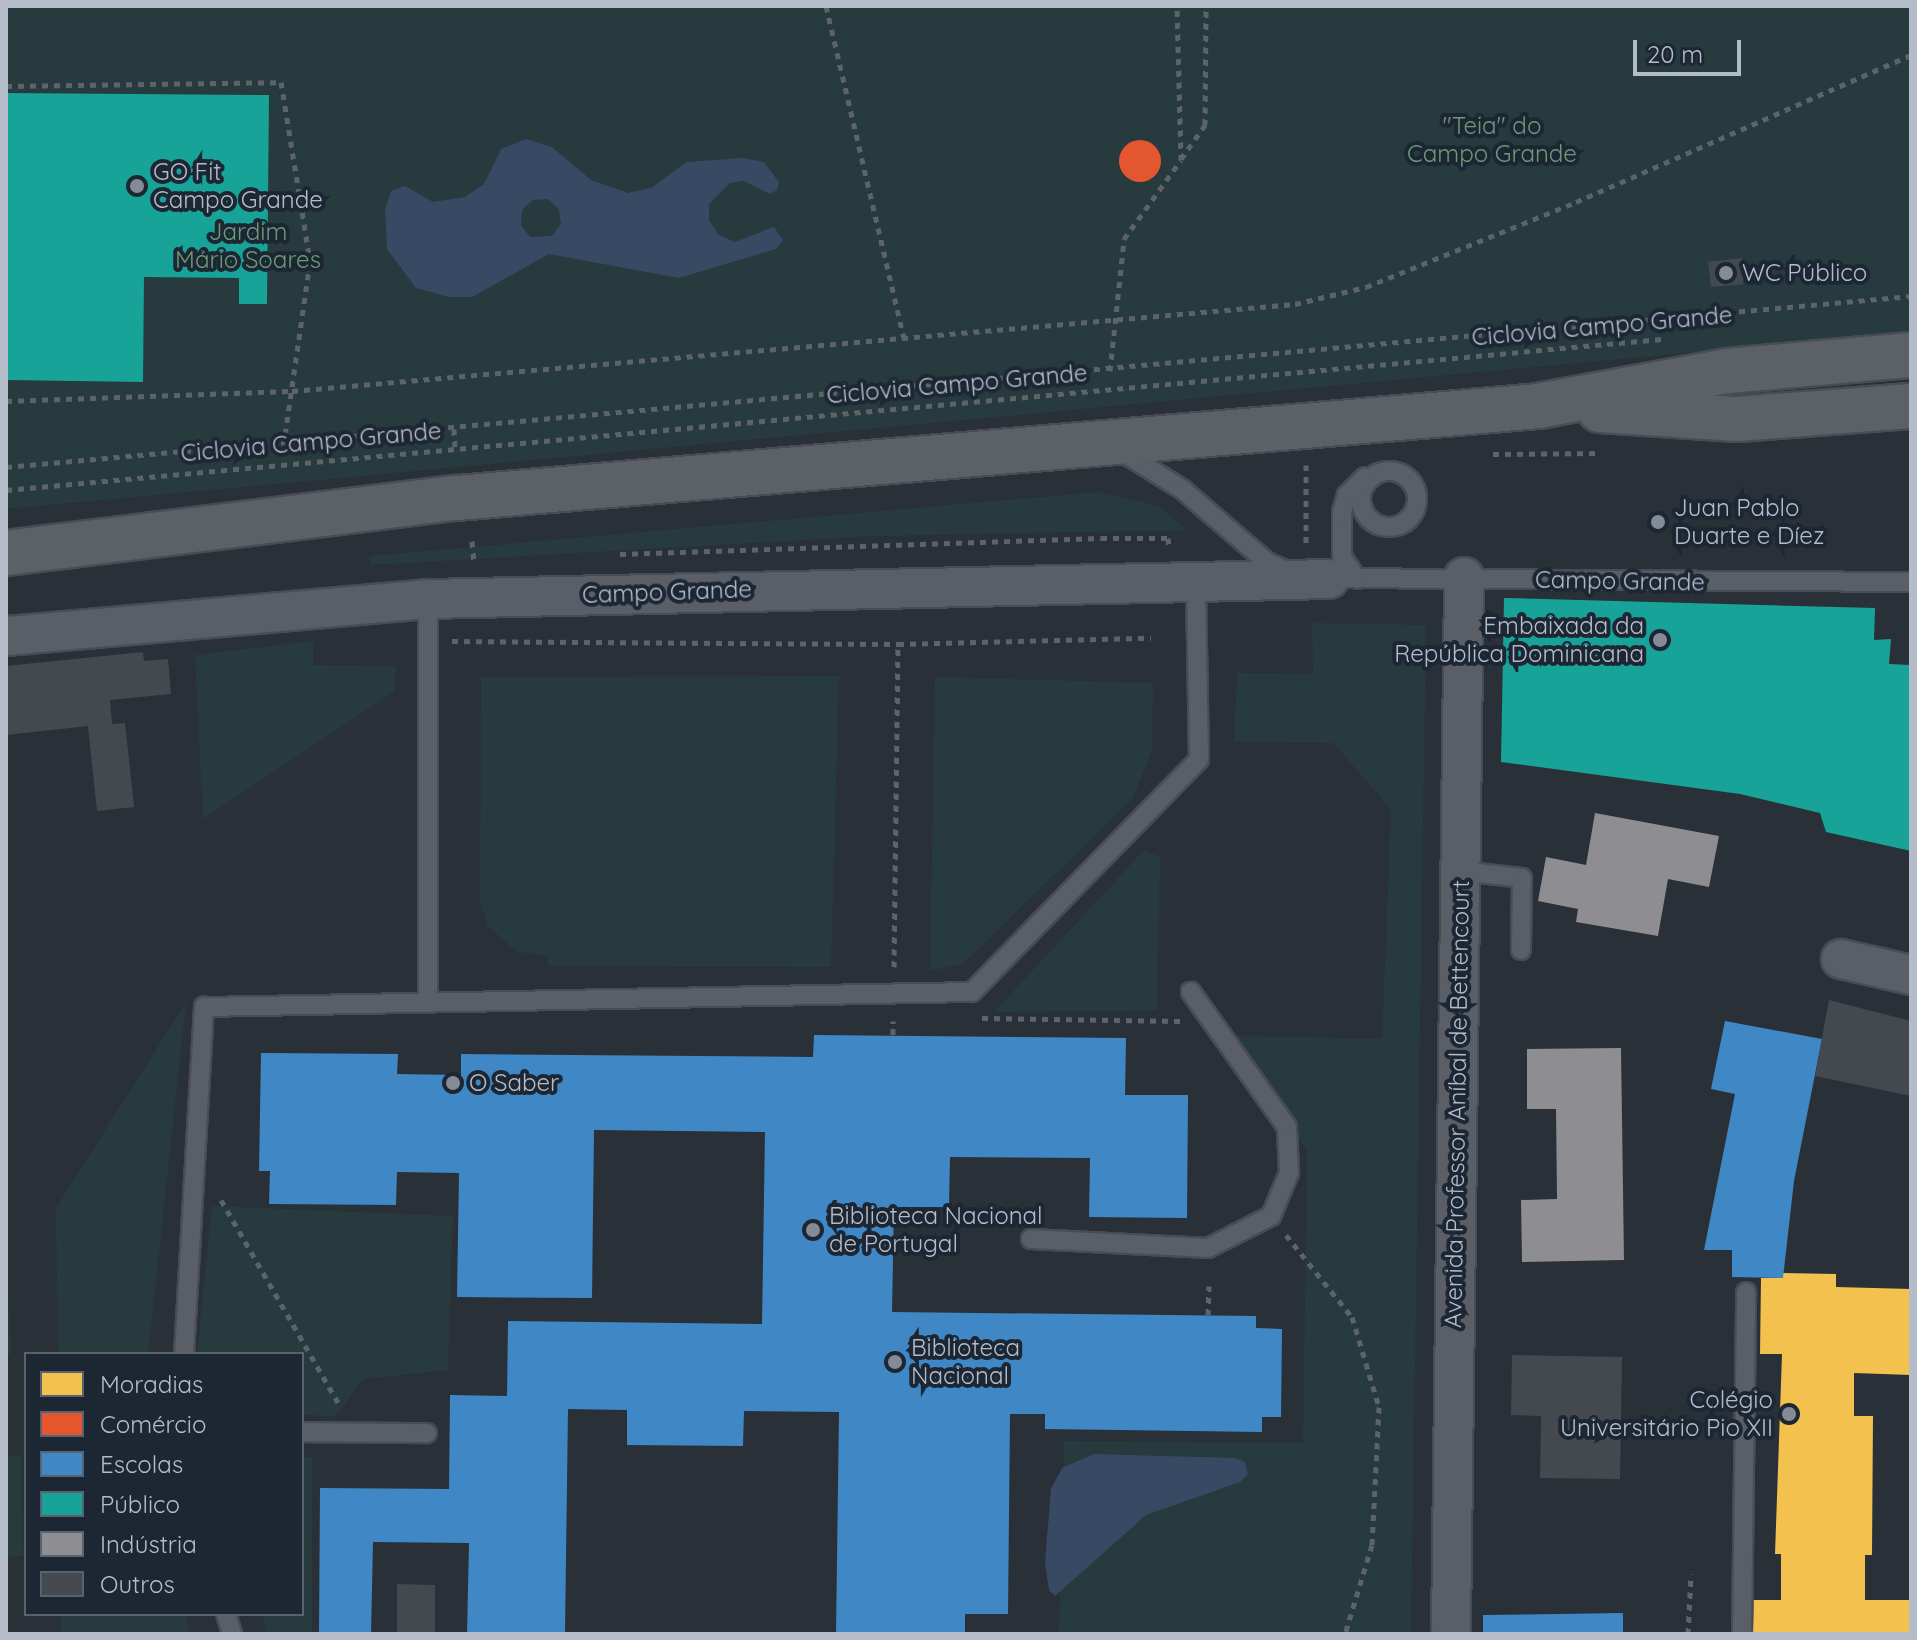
<!DOCTYPE html>
<html>
<head>
<meta charset="utf-8">
<style>
	body { margin:0 }
	#map { position:relative; width:1917px; height:1640px; overflow:hidden; background:#2a3038; font-family:Quicksand,sans-serif }
	div>[style] { position:absolute }
	[style*='--x'] { left:calc(var(--x)*1px); top:calc(var(--y)*1px); width:calc(var(--w)*1px); rotate:calc(var(--a)*1deg) }
	.green>* { inset:0; background:#273a3e }
	.water>* { inset:0; background:#384963 }
	.homes>* { inset:0; background:#f2c14e }
	.shops>* { inset:0; background:#e4572e }
	.round { border-radius:50% }
	.schools>* { inset:0; background:#3f88c5 }
	.public>* { inset:0; background:#17a398 }
	.industry>* { inset:0; background:#8d8d92 }
	.building>* { inset:0; background:#444950 }
	.path>* { height:5px; margin-top:-2.5px; transform-origin:0; background:repeating-linear-gradient(90deg,#5d636a 0 6px,transparent 0 12px) }
	.roads { filter:drop-shadow(2px 0 #484c53) drop-shadow(-2px 0 #484c53) drop-shadow(0 2px #484c53) drop-shadow(0 -2px #484c53) }
	.lane>* { height:18px; margin:-9px; padding:0 9px; transform-origin:9px; border-radius:9px; background:#5a5e66 }
	.lane>.ring { margin:-9px; padding:0; box-sizing:content-box; background:none; border:18px solid #5a5e66; border-radius:50% }
	.street>* { height:38px; margin:-19px; padding:0 19px; transform-origin:19px; border-radius:19px; background:#5a5e66 }
	.primary>* { height:44px; margin:-22px; padding:0 22px; transform-origin:22px; border-radius:22px; background:#5c6168 }
	.dots>* { width:22px; height:22px; translate:-50% -50%; box-sizing:border-box; border:4px solid #1d2633; border-radius:50% }
	span { translate:-50% -50%; white-space:nowrap; text-align:center; line-height:1.15; -webkit-text-stroke:8px #1d2633; paint-order:stroke }
	.park-label { font-size:24px; color:#6b9a76 }
	.poi-label { font-size:24px; color:#b4bcc9 }
	.left { translate:0 -50%; text-align:left }
	.right { translate:-100% -50%; text-align:right }
	.street-label { font-size:24px; color:#b4bcc9 }
	.frame { position:absolute; inset:0; border:8px solid #b4bcc9; pointer-events:none }
	.legend { position:absolute; left:24px; top:1352px; width:280px; height:264px; box-sizing:border-box; background:#1d2633; border:2px solid #59626f; margin:0; padding:10px 14px; list-style:none; font-size:24px; color:#b4bcc9 }
	.legend li { display:flex; align-items:center; gap:16px; height:40px }
	.legend b { width:40px; border:2px solid #59626f }
	.scale { position:absolute; left:1633px; top:40px; width:108px; height:36px; box-sizing:border-box; border:4px solid #b4bcc9; border-top:0; padding-left:10px; font-size:24px; line-height:28px; white-space:nowrap; color:#b4bcc9; -webkit-text-stroke:6px #1d2633; paint-order:stroke }
</style>
</head>
<body>
<div id="map">
	<div class="green">
		<i style="clip-path:polygon(6px 6px,1911px 6px,1911px 332px,6px 509px)"></i>
		<i style="clip-path:polygon(1099px 492px,1159px 506px,1186px 530px,873px 536px,370px 565px,369px 556px)"></i>
		<i style="clip-path:polygon(1312px 623px,1426px 625px,1411px 1634px,1059px 1634px,1064px 1441px,1303px 1443px,1307px 1151px,1232px 1036px,1382px 1039px,1391px 809px,1333px 743px,1234px 742px,1237px 673px,1313px 674px)"></i>
		<i style="clip-path:polygon(313px 641px,313px 665px,396px 666px,394px 692px,203px 819px,195px 655px)"></i>
		<i style="clip-path:polygon(839px 676px,831px 967px,548px 966px,547px 956px,517px 952px,488px 926px,480px 902px,481px 677px)"></i>
		<i style="clip-path:polygon(935px 677px,1153px 683px,1152px 751px,1133px 798px,963px 964px,930px 971px)"></i>
		<i style="clip-path:polygon(1144px 850px,1160px 857px,1157px 1010px,994px 1012px)"></i>
		<i style="clip-path:polygon(186px 1002px,148px 1354px,58px 1354px,56px 1208px)"></i>
		<i style="clip-path:polygon(212px 1206px,453px 1216px,448px 1370px,363px 1379px,336px 1416px,302px 1415px,302px 1354px,197px 1354px)"></i>
		<i style="clip-path:polygon(6px 1254px,11px 1354px,6px 1354px)"></i>
		<i style="clip-path:polygon(21px 1455px,23px 1556px,6px 1557px,6px 1456px)"></i>
		<i style="clip-path:polygon(302px 1457px,312px 1457px,312px 1634px,267px 1634px,263px 1614px,302px 1614px)"></i>
		<i style="clip-path:polygon(61px 1614px,185px 1614px,190px 1634px,61px 1634px)"></i>
	</div>
	<div class="water">
		<i style="clip-path:polygon(evenodd,526px 139px,552px 147px,591px 180px,628px 193px,651px 188px,687px 162px,742px 158px,764px 162px,779px 182px,777px 190px,770px 194px,744px 181px,730px 183px,709px 204px,709px 220px,719px 235px,735px 242px,774px 227px,783px 240px,776px 249px,679px 278px,549px 254px,472px 297px,449px 297px,416px 288px,387px 249px,385px 210px,391px 191px,405px 186px,433px 202px,465px 197px,484px 184px,501px 149px,526px 139px,548px 199px,559px 210px,561px 224px,552px 236px,530px 237px,521px 225px,522px 210px,533px 200px,548px 199px)"></i>
		<i style="clip-path:polygon(1094px 1454px,1235px 1458px,1245px 1462px,1248px 1474px,1240px 1482px,1146px 1515px,1055px 1596px,1049px 1590px,1045px 1563px,1051px 1489px,1062px 1468px)"></i>
	</div>
	<div class="homes">
		<i style="clip-path:polygon(1783px 1273px,1836px 1274px,1836px 1287px,1911px 1289px,1911px 1375px,1854px 1373px,1854px 1416px,1873px 1416px,1872px 1555px,1865px 1555px,1865px 1600px,1911px 1600px,1911px 1634px,1751px 1634px,1752px 1600px,1781px 1600px,1781px 1554px,1775px 1554px,1782px 1354px,1760px 1354px,1761px 1278px,1783px 1278px)"></i>
	</div>
	<div class="shops">
		<i class="round" style="left:1119px;top:140px;width:42px;height:42px"></i>
	</div>
	<div class="schools">
		<i style="clip-path:polygon(1725px 1021px,1822px 1039px,1794px 1181px,1783px 1278px,1732px 1277px,1732px 1250px,1704px 1250px,1735px 1094px,1711px 1089px)"></i>
		<i style="clip-path:polygon(814px 1035px,1126px 1038px,1125px 1095px,1188px 1095px,1187px 1218px,1089px 1217px,1090px 1158px,950px 1157px,949px 1207px,894px 1207px,892px 1312px,1256px 1316px,1256px 1328px,1282px 1329px,1281px 1417px,1262px 1417px,1262px 1432px,1045px 1429px,1045px 1414px,1010px 1414px,1008px 1614px,965px 1614px,965px 1634px,836px 1634px,839px 1412px,744px 1411px,743px 1446px,627px 1445px,627px 1410px,568px 1409px,565px 1634px,467px 1634px,469px 1543px,373px 1542px,371px 1634px,319px 1634px,320px 1488px,449px 1489px,450px 1395px,507px 1396px,508px 1321px,762px 1324px,765px 1132px,594px 1130px,592px 1298px,457px 1297px,459px 1173px,397px 1172px,396px 1205px,269px 1204px,270px 1171px,259px 1171px,261px 1053px,398px 1054px,397px 1074px,461px 1075px,461px 1054px,813px 1057px)"></i>
		<i style="clip-path:polygon(1623px 1613px,1623px 1634px,1483px 1634px,1483px 1615px)"></i>
	</div>
	<div class="public">
		<i style="clip-path:polygon(6px 93px,269px 95px,267px 304px,239px 304px,239px 278px,144px 277px,143px 382px,6px 380px)"></i>
		<i style="clip-path:polygon(1504px 598px,1875px 608px,1874px 640px,1891px 639px,1889px 664px,1911px 665px,1911px 851px,1826px 832px,1820px 813px,1740px 794px,1501px 762px)"></i>
	</div>
	<div class="industry">
		<i style="clip-path:polygon(1595px 813px,1719px 836px,1709px 887px,1668px 879px,1658px 936px,1576px 922px,1578px 909px,1538px 901px,1546px 857px,1586px 865px)"></i>
		<i style="clip-path:polygon(1621px 1048px,1624px 1260px,1522px 1262px,1521px 1200px,1557px 1199px,1556px 1109px,1527px 1109px,1527px 1049px)"></i>
	</div>
	<div class="building">
		<i style="clip-path:polygon(1742px 258px,1744px 284px,1711px 287px,1708px 262px)"></i>
		<i style="clip-path:polygon(143px 652px,144px 661px,168px 659px,171px 694px,110px 700px,112px 724px,125px 723px,134px 807px,97px 811px,88px 726px,6px 735px,6px 666px)"></i>
		<i style="clip-path:polygon(1829px 1000px,1911px 1021px,1911px 1096px,1815px 1076px)"></i>
		<i style="clip-path:polygon(1512px 1355px,1622px 1357px,1620px 1479px,1540px 1478px,1541px 1416px,1511px 1415px)"></i>
		<i style="clip-path:polygon(397px 1584px,435px 1585px,435px 1634px,397px 1634px)"></i>
	</div>
	<div class="path">
		<i style="--x:826;--y:6;--w:341;--a:76.8"></i>
		<i style="--x:6;--y:86;--w:275;--a:-0.8"></i>
		<i style="--x:281;--y:82;--w:182;--a:80.8"></i>
		<i style="--x:310;--y:262;--w:183;--a:98.2"></i>
		<i style="--x:1181;--y:159;--w:42;--a:-54.8"></i>
		<i style="--x:1205;--y:125;--w:119;--a:-89.5"></i>
		<i style="--x:1110;--y:371;--w:133;--a:-83.9"></i>
		<i style="--x:1124;--y:239;--w:97;--a:-54.2"></i>
		<i style="--x:1181;--y:160;--w:154;--a:-91.5"></i>
		<i style="--x:6;--y:401;--w:286;--a:-2"></i>
		<i style="--x:292;--y:391;--w:1007;--a:-4.96"></i>
		<i style="--x:1295;--y:304;--w:73;--a:-13.5"></i>
		<i style="--x:1366;--y:287;--w:227;--a:-22"></i>
		<i style="--x:1576;--y:202;--w:366;--a:-23.7"></i>
		<i style="--x:454;--y:429;--w:20;--a:87"></i>
		<i style="--x:1493;--y:454;--w:106;--a:-0.5"></i>
		<i style="--x:1306;--y:465;--w:78;--a:90"></i>
		<i style="--x:6;--y:467;--w:1913;--a:-5.13"></i>
		<i style="--x:6;--y:490;--w:1663;--a:-5.21"></i>
		<i style="--x:472;--y:541;--w:23;--a:85"></i>
		<i style="--x:620;--y:554;--w:481;--a:-1.9"></i>
		<i style="--x:1101;--y:538;--w:67;--a:0"></i>
		<i style="--x:1168;--y:538;--w:9;--a:84"></i>
		<i style="--x:452;--y:641;--w:446;--a:0.4"></i>
		<i style="--x:898;--y:644;--w:253;--a:-1.4"></i>
		<i style="--x:894;--y:967;--w:323;--a:-89.3"></i>
		<i style="--x:982;--y:1018;--w:198;--a:0.9"></i>
		<i style="--x:893;--y:1035;--w:14;--a:-90"></i>
		<i style="--x:221;--y:1200;--w:238;--a:60"></i>
		<i style="--x:1286;--y:1235;--w:105;--a:51.2"></i>
		<i style="--x:1352;--y:1317;--w:94;--a:73.3"></i>
		<i style="--x:1379;--y:1407;--w:138;--a:92.9"></i>
		<i style="--x:1372;--y:1545;--w:93;--a:106.9"></i>
		<i style="--x:1208;--y:1315;--w:29;--a:-88"></i>
		<i style="--x:1688;--y:1634;--w:60;--a:-87.1"></i>
	</div>
	<div class="roads">
		<div class="lane">
			<i style="--x:1119;--y:450;--w:74;--a:31.8"></i>
			<i style="--x:1182;--y:489;--w:112;--a:40.7"></i>
			<i style="--x:1267;--y:562;--w:24;--a:24"></i>
			<i class="ring" style="left:1361px;top:471px;width:38px;height:38px"></i>
			<i style="--x:1326;--y:578;--w:585;--a:0.39"></i>
			<i style="--x:1357;--y:579;--w:27;--a:-124"></i>
			<i style="--x:1342;--y:557;--w:45;--a:-90"></i>
			<i style="--x:1342;--y:512;--w:18;--a:-74"></i>
			<i style="--x:1347;--y:495;--w:25;--a:-45"></i>
			<i style="--x:1460;--y:871;--w:62;--a:6.4"></i>
			<i style="--x:1522;--y:878;--w:72;--a:90.8"></i>
			<i style="--x:428;--y:1003;--w:404;--a:-90"></i>
			<i style="--x:1031;--y:1239;--w:177;--a:2.9"></i>
			<i style="--x:1208;--y:1248;--w:71;--a:-26.9"></i>
			<i style="--x:1271;--y:1216;--w:47;--a:-67.3"></i>
			<i style="--x:1289;--y:1173;--w:46;--a:-92.5"></i>
			<i style="--x:1287;--y:1127;--w:166;--a:-125.4"></i>
			<i style="--x:184;--y:1354;--w:348;--a:-86.7"></i>
			<i style="--x:204;--y:1007;--w:768;--a:-1.12"></i>
			<i style="--x:972;--y:992;--w:325;--a:-45.7"></i>
			<i style="--x:1199;--y:759;--w:178;--a:-91"></i>
			<i style="--x:302;--y:1432;--w:125;--a:0.5"></i>
			<i style="--x:226;--y:1614;--w:21;--a:73"></i>
			<i style="--x:1742;--y:1634;--w:342;--a:-89.3"></i>
		</div>
		<div class="street">
			<i style="--x:6;--y:636;--w:424;--a:-5"></i>
			<i style="--x:428;--y:599;--w:901;--a:-1.27"></i>
			<i style="--x:1841;--y:959;--w:72;--a:12.9"></i>
			<i style="--x:1451;--y:1630;--w:1053;--a:-89.29"></i>
		</div>
		<div class="primary">
			<i style="--x:1600;--y:410;--w:137;--a:3.8"></i>
			<i style="--x:1737;--y:419;--w:174;--a:-4.3"></i>
			<i style="--x:6;--y:553;--w:454;--a:-7"></i>
			<i style="--x:457;--y:498;--w:1085;--a:-4.86"></i>
			<i style="--x:1538;--y:406;--w:192;--a:-10.5"></i>
			<i style="--x:1727;--y:371;--w:185;--a:-5"></i>
		</div>
	</div>
	<div class="dots">
		<i style="left:137px;top:186px;background:#848b96"></i>
		<i style="left:1726px;top:273px;background:#848b96"></i>
		<i style="left:1658px;top:522px;background:#848b96"></i>
		<i style="left:1660px;top:640px;background:#848b96"></i>
		<i style="left:453px;top:1083px;background:#848b96"></i>
		<i style="left:813px;top:1230px;background:#848b96"></i>
		<i style="left:895px;top:1362px;background:#848b96"></i>
		<i style="left:1789px;top:1414px;background:#848b96"></i>
	</div>
	<div class="park-label">
		<span style="left:1492px;top:140px">"Teia" do<br>Campo Grande</span>
		<span style="left:248px;top:246px">Jardim<br>Mário Soares</span>
	</div>
	<div class="poi-label">
		<span class="left" style="left:153px;top:186px">GO Fit<br>Campo Grande</span>
		<span class="left" style="left:1742px;top:273px">WC Público</span>
		<span class="left" style="left:1674px;top:522px">Juan Pablo<br>Duarte e Díez</span>
		<span class="right" style="left:1644px;top:640px">Embaixada da<br>República Dominicana</span>
		<span class="left" style="left:469px;top:1083px">O Saber</span>
		<span class="left" style="left:829px;top:1230px">Biblioteca Nacional<br>de Portugal</span>
		<span class="left" style="left:911px;top:1362px">Biblioteca<br>Nacional</span>
		<span class="right" style="left:1773px;top:1414px">Colégio<br>Universitário Pio XII</span>
	</div>
	<div class="street-label">
		<span style="left:1602px;top:326px;rotate:-5deg">Ciclovia Campo Grande</span>
		<span style="left:957px;top:384px;rotate:-5deg">Ciclovia Campo Grande</span>
		<span style="left:311px;top:442px;rotate:-5deg">Ciclovia Campo Grande</span>
		<span style="left:1620px;top:581px;rotate:1deg">Campo Grande</span>
		<span style="left:667px;top:592px;rotate:-2deg">Campo Grande</span>
		<span style="left:1457px;top:1104px;rotate:-89deg">Avenida Professor Aníbal de Bettencourt</span>
	</div>
	<div class="frame"></div>
	<ul class="legend">
	<li><b style="height:22px;background:#f2c14e"></b>Moradias</li>
	<li><b style="height:22px;background:#e4572e"></b>Comércio</li>
	<li><b style="height:22px;background:#3f88c5"></b>Escolas</li>
	<li><b style="height:22px;background:#17a398"></b>Público</li>
	<li><b style="height:22px;background:#8d8d92"></b>Indústria</li>
	<li><b style="height:22px;background:#444950"></b>Outros</li>
	</ul>
	<div class="scale">20 m</div>
</div>
</body>
</html>
